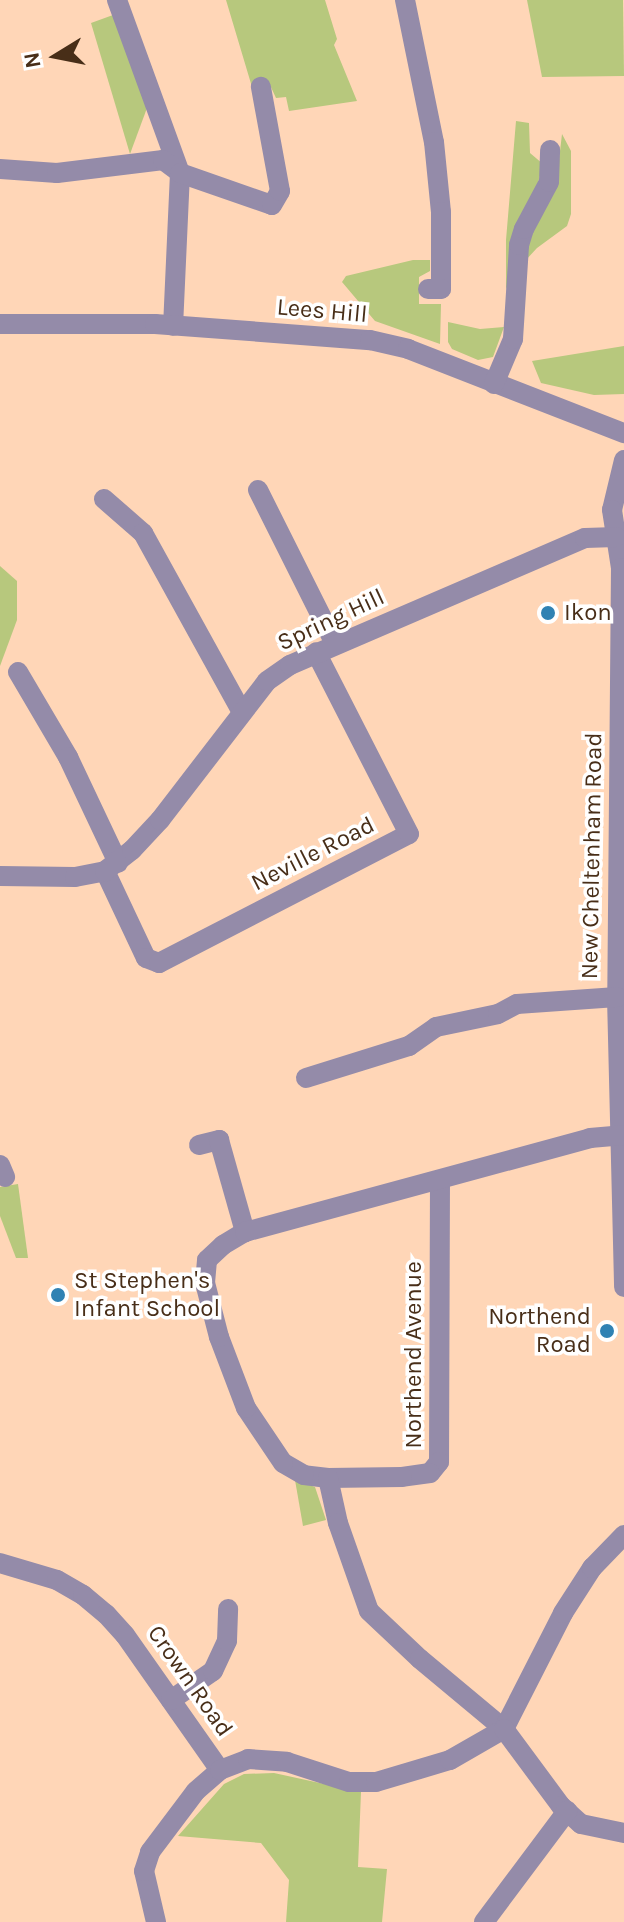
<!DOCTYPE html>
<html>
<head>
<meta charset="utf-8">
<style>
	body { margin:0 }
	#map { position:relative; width:624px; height:1922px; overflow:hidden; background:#ffd6b7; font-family:Karla,sans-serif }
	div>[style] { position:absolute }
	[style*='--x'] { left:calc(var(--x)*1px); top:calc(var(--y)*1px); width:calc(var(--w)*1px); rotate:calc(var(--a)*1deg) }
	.green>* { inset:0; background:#b7c87d }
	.minor>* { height:20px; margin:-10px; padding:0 10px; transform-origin:10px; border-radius:10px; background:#948ba9 }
	.dots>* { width:22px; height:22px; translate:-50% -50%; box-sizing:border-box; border:4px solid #fff; border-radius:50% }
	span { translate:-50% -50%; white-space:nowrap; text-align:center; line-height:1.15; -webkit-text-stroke:7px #fff; paint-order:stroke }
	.street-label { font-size:24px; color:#482e18 }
	.poi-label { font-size:24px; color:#482e18 }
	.left { translate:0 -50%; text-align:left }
	.right { translate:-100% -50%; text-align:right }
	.north { position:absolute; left:16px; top:16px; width:80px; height:80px; -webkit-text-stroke:6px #fff; paint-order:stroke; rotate:260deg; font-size:22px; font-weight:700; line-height:32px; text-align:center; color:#482e18 }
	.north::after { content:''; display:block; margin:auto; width:28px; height:36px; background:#482e18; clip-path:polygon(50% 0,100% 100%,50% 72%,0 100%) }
</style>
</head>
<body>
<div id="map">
	<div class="green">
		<i style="clip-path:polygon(226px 0,325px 0,337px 39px,334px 45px,357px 101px,289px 111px,286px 97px,276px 98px,270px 85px,252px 87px)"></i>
		<i style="clip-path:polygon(527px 0,623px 0,624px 76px,542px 77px)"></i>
		<i style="clip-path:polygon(113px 15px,147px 108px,130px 154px,91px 23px)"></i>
		<i style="clip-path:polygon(516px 121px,529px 123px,530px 153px,543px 164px,509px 293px,506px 287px,506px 240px)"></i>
		<i style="clip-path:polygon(562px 134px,571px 151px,571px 214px,567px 226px,537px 248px,525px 261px,526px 245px,557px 177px)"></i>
		<i style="clip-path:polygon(413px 260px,430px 260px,430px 271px,419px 277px,419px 304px,441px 304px,440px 344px,375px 321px,342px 282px,346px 276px)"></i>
		<i style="clip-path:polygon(448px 322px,480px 329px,504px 327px,493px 357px,478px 360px,452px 349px,448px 342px)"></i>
		<i style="clip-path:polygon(624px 346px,624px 394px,594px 395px,541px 383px,532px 361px)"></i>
		<i style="clip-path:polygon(0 566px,17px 581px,17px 620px,0 666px)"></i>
		<i style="clip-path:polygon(18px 1184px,28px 1258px,16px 1258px,0 1216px,0 1187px)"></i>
		<i style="clip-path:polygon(295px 1480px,315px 1487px,326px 1520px,303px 1526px)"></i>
		<i style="clip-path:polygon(274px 1773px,361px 1792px,358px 1867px,387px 1869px,382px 1922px,286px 1922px,289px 1880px,261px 1843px,178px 1836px,224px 1784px,244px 1774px)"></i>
	</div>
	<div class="minor">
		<i style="--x:117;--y:0;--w:184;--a:70"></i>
		<i style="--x:180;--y:173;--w:153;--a:92.6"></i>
		<i style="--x:405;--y:0;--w:145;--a:78.5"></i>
		<i style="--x:434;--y:142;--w:70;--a:84.3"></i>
		<i style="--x:441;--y:212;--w:77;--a:90"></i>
		<i style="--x:441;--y:289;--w:13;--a:180"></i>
		<i style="--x:0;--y:169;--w:57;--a:4"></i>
		<i style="--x:57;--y:173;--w:107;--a:-7"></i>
		<i style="--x:163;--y:160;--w:21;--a:37"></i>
		<i style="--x:180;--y:173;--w:97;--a:19.2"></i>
		<i style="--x:272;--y:205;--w:16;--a:-60"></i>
		<i style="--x:280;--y:191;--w:106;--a:-100.4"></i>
		<i style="--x:0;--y:324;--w:155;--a:0"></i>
		<i style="--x:155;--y:324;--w:216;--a:4.3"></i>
		<i style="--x:370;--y:340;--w:39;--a:13"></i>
		<i style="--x:408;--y:349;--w:232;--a:21.3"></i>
		<i style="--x:494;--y:384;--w:49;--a:-67.1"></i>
		<i style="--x:513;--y:339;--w:94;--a:-86.3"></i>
		<i style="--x:519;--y:245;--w:17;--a:-73"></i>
		<i style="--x:524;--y:229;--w:53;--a:-62"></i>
		<i style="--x:549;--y:182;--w:32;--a:-88"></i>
		<i style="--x:624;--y:460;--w:51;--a:103.5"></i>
		<i style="--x:612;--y:510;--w:59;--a:81.2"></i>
		<i style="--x:621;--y:568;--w:429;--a:90.5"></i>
		<i style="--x:617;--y:997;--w:290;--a:88.6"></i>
		<i style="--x:258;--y:490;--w:172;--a:63.4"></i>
		<i style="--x:104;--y:499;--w:52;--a:41.1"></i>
		<i style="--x:143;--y:533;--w:205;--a:61.1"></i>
		<i style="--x:18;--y:672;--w:99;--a:59.5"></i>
		<i style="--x:68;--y:757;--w:117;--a:64.7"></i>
		<i style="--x:105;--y:871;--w:96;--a:64.8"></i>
		<i style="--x:146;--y:958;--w:14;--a:21"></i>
		<i style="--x:159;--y:963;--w:281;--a:-27.3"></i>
		<i style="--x:409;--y:834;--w:204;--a:-117.1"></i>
		<i style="--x:0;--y:876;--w:75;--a:0.8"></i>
		<i style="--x:75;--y:877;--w:31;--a:-11"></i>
		<i style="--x:105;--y:871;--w:34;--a:-38"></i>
		<i style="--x:132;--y:850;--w:41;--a:-47"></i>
		<i style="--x:160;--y:820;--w:175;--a:-52.4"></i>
		<i style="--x:267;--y:681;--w:28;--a:-35"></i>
		<i style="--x:290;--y:665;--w:321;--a:-23.3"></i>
		<i style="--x:585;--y:538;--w:31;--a:-2"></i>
		<i style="--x:306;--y:1078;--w:108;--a:-17.3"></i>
		<i style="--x:409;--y:1046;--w:33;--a:-35"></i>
		<i style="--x:436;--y:1027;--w:63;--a:-11.8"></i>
		<i style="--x:498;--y:1014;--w:21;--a:-28"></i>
		<i style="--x:517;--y:1004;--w:100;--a:-4"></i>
		<i style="--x:199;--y:1145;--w:21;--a:-14"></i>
		<i style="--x:219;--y:1140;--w:96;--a:74.2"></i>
		<i style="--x:0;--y:1165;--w:13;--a:67"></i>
		<i style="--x:440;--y:1180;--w:282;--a:90.2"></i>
		<i style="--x:439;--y:1462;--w:14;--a:129"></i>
		<i style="--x:430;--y:1473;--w:28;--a:172"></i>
		<i style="--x:402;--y:1477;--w:74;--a:179.2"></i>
		<i style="--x:328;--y:1478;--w:24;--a:-173"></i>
		<i style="--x:304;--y:1475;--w:24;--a:-150"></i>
		<i style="--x:283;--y:1463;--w:66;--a:-123.9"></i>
		<i style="--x:246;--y:1408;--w:76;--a:-110.8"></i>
		<i style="--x:219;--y:1337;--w:56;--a:-104.5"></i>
		<i style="--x:205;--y:1283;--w:23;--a:-85"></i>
		<i style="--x:207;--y:1260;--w:22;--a:-43"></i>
		<i style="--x:223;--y:1245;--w:26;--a:-31"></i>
		<i style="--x:245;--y:1232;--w:358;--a:-15.2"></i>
		<i style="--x:590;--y:1138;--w:32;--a:-5"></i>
		<i style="--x:328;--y:1478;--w:46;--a:77.5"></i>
		<i style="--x:338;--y:1523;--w:93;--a:70.6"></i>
		<i style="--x:369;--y:1611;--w:70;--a:43.3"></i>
		<i style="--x:420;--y:1659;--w:109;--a:39.8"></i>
		<i style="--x:504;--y:1729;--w:130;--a:-63"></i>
		<i style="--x:563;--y:1613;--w:54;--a:-57.2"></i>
		<i style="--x:592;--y:1568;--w:46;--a:-45.9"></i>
		<i style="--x:0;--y:1563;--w:59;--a:16.6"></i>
		<i style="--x:57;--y:1580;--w:30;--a:30"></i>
		<i style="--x:83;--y:1595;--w:30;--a:40"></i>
		<i style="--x:106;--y:1614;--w:28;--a:48"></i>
		<i style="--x:125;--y:1635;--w:165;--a:54.9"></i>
		<i style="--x:171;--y:1700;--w:51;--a:-34.6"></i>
		<i style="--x:213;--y:1671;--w:33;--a:-65"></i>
		<i style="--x:227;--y:1641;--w:32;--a:-88"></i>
		<i style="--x:156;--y:1922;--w:52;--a:-103.2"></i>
		<i style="--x:144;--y:1871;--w:20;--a:-72"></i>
		<i style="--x:150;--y:1852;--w:76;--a:-53"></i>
		<i style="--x:196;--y:1791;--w:32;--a:-41"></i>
		<i style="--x:220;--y:1770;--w:30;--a:-21"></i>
		<i style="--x:248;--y:1759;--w:39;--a:4"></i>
		<i style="--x:287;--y:1762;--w:65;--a:17.9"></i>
		<i style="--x:349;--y:1782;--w:27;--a:0"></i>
		<i style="--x:376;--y:1782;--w:77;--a:-16.6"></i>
		<i style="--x:450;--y:1760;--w:62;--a:-29.9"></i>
		<i style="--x:504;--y:1729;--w:96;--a:53.5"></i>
		<i style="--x:561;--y:1806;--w:27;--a:42"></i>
		<i style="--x:581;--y:1824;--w:44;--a:11.8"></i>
		<i style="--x:484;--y:1922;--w:139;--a:-53.2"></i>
	</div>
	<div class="dots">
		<i style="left:548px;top:613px;background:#3082b3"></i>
		<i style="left:58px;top:1295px;background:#3082b3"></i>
		<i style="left:607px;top:1331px;background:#3082b3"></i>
	</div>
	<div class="street-label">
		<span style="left:322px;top:311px;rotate:5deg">Lees Hill</span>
		<span style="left:331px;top:620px;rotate:-25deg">Spring Hill</span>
		<span style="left:313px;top:854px;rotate:-27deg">Neville Road</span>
		<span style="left:592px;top:856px;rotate:-89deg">New Cheltenham Road</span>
		<span style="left:414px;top:1355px;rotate:-90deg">Northend Avenue</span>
		<span style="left:190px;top:1681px;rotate:55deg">Crown Road</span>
	</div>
	<div class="poi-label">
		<span class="left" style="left:564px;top:613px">Ikon</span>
		<span class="left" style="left:74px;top:1295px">St Stephen's<br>Infant School</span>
		<span class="right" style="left:591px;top:1331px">Northend<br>Road</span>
	</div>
	<div class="north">N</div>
</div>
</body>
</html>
